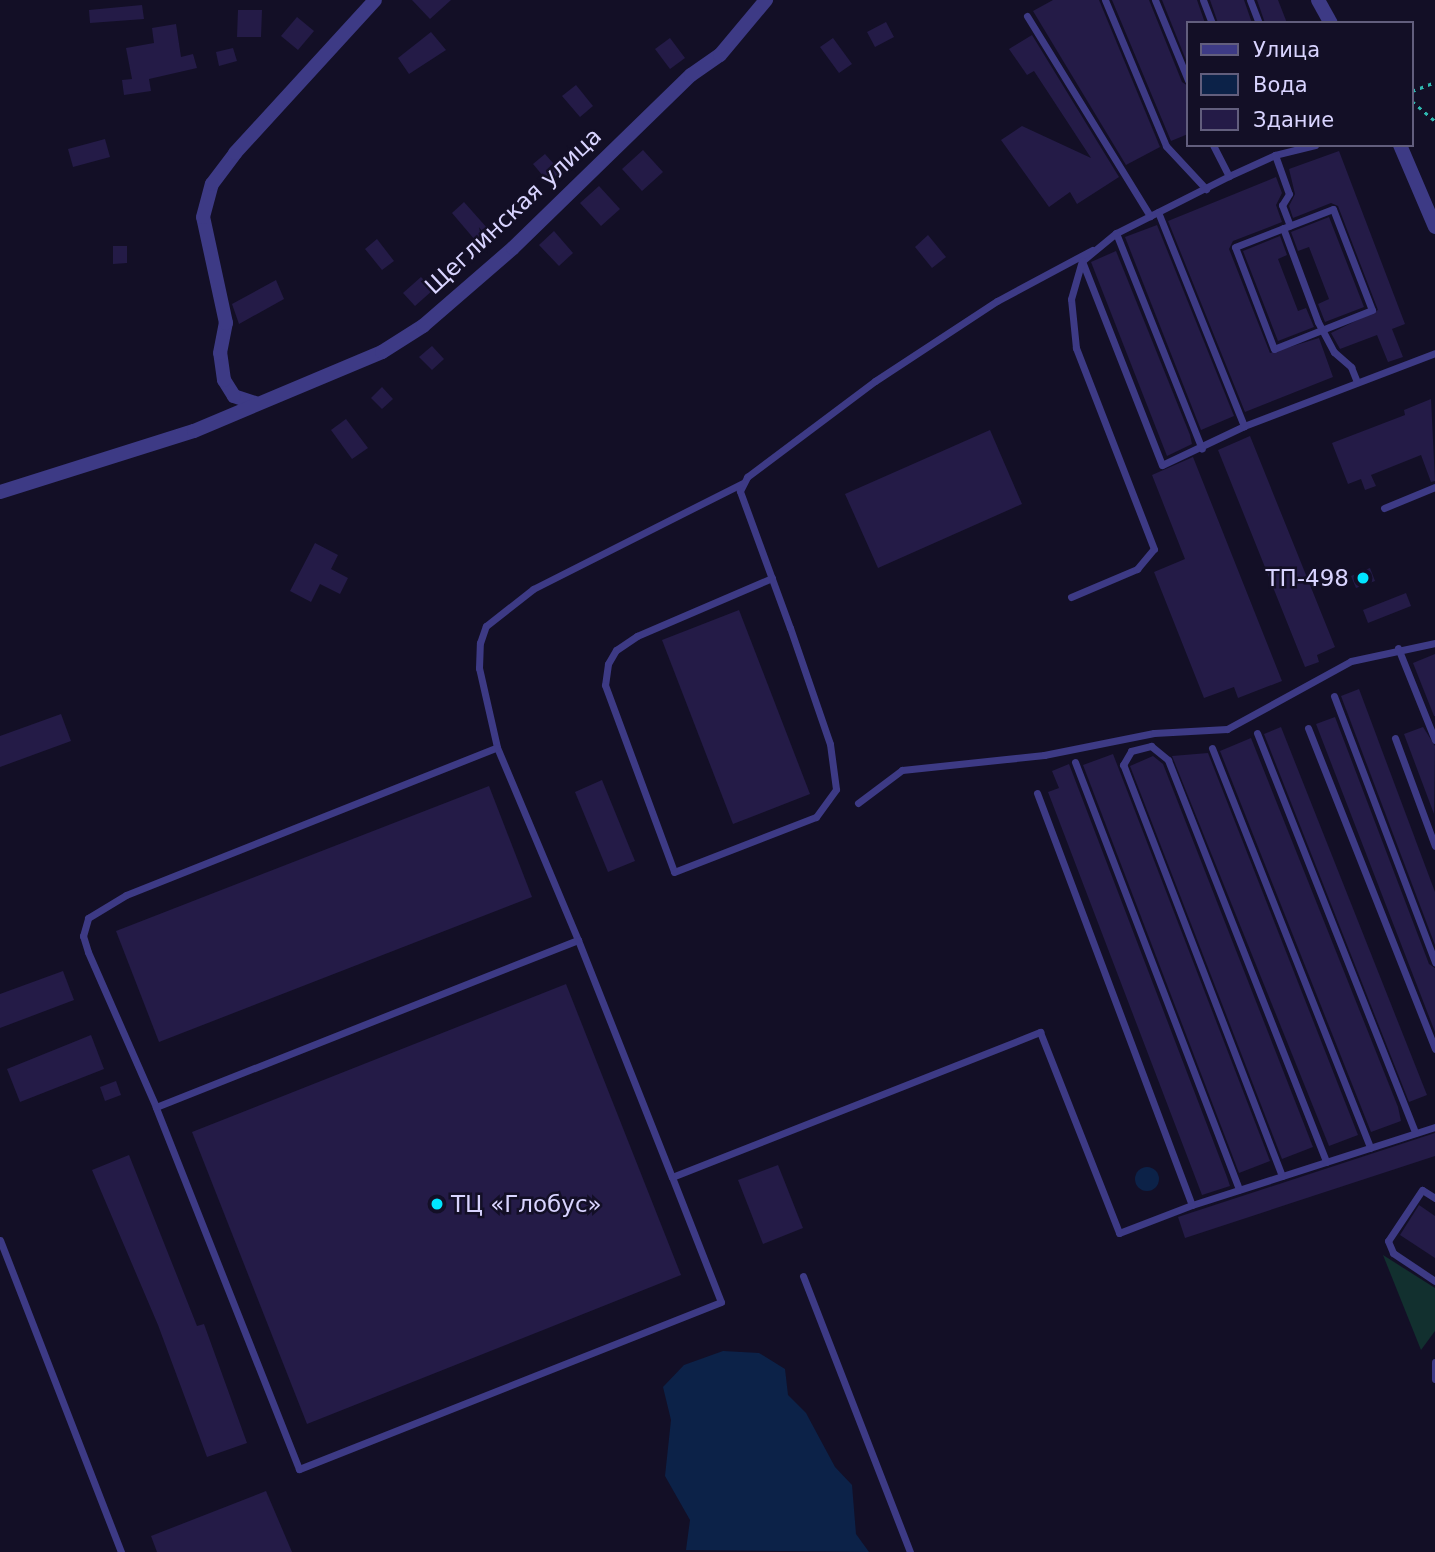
<!DOCTYPE html>
<html>
<head>
<meta charset="utf-8">
<style>
	body { margin:0 }
	#map { position:relative; width:1435px; height:1552px; overflow:hidden; background:#130f26; font-family:"DejaVu Sans",sans-serif }
	div>[style] { position:absolute }
	[style*='--x'] { left:calc(var(--x)*1px); top:calc(var(--y)*1px); width:calc(var(--w)*1px); rotate:calc(var(--a)*1deg) }
	.green>* { inset:0; background:#12302f }
	.water>* { inset:0; background:#0c2248 }
	.round { border-radius:50% }
	.building>* { inset:0; background:#241b47 }
	.path>* { height:2.5px; margin-top:-1.25px; transform-origin:0; background:repeating-linear-gradient(90deg,#2fb8b0 0 3.5px,transparent 0 8.5px) }
	.lane>* { height:7px; margin:-3.5px; padding:0 3.5px; transform-origin:3.5px; border-radius:3.5px; background:#3d3a85 }
	.street>* { height:14px; margin:-7px; padding:0 7px; transform-origin:7px; border-radius:7px; background:#3d3a85 }
	.dots>* { width:19px; height:19px; translate:-50% -50%; box-sizing:border-box; border:4px solid #130f26; border-radius:50% }
	span { translate:-50% -50%; white-space:nowrap; text-align:center; line-height:1.15; -webkit-text-stroke:5px #130f26; paint-order:stroke }
	.street-label { font-size:23px; color:#d9d4ff }
	.poi-label { font-size:23px; color:#d9d4ff }
	.right { translate:-100% -50%; text-align:right }
	.left { translate:0 -50%; text-align:left }
	.legend { position:absolute; left:1186px; top:21px; width:228px; height:126px; box-sizing:border-box; background:#130f26; border:2px solid #625e7d; margin:0; padding:9px 12px; list-style:none; font-size:21px; color:#d9d4ff }
	.legend li { display:flex; align-items:center; gap:14px; height:35px }
	.legend b { width:35px; border:2px solid #625e7d }
</style>
</head>
<body>
<div id="map">
	<div class="green">
		<i style="clip-path:polygon(1383px 1255px,1435px 1288px,1435px 1331px,1421px 1350px)"></i>
	</div>
	<div class="water">
		<i class="round" style="left:1135px;top:1167px;width:24px;height:24px"></i>
		<i style="clip-path:polygon(723px 1351px,759px 1353px,785px 1369px,788px 1395px,806px 1413px,835px 1467px,852px 1485px,856px 1534px,869px 1552px,686px 1550px,690px 1520px,665px 1476px,671px 1420px,663px 1387px,684px 1365px)"></i>
	</div>
	<div class="building">
		<i style="clip-path:polygon(412px 0,451px 0,430px 19px)"></i>
		<i style="clip-path:polygon(1053px 0,1099px 0,1160px 147px,1126px 165px,1033px 11px)"></i>
		<i style="clip-path:polygon(1112px 0,1149px 0,1182px 82px,1188px 86px,1188px 134px,1171px 141px)"></i>
		<i style="clip-path:polygon(1162px 0,1197px 0,1205px 23px,1188px 23px,1188px 65px)"></i>
		<i style="clip-path:polygon(1210px 0,1244px 0,1252px 23px,1218px 23px)"></i>
		<i style="clip-path:polygon(1257px 0,1278px 0,1287px 23px,1265px 23px)"></i>
		<i style="clip-path:polygon(142px 5px,144px 19px,90px 23px,89px 10px)"></i>
		<i style="clip-path:polygon(238px 10px,262px 10px,261px 37px,237px 37px)"></i>
		<i style="clip-path:polygon(297px 17px,314px 31px,298px 50px,281px 36px)"></i>
		<i style="clip-path:polygon(886px 22px,894px 37px,875px 47px,867px 32px)"></i>
		<i style="clip-path:polygon(176px 24px,181px 57px,193px 54px,197px 68px,149px 79px,151px 91px,124px 95px,122px 80px,132px 79px,126px 48px,154px 43px,152px 28px)"></i>
		<i style="clip-path:polygon(431px 32px,446px 50px,409px 74px,398px 58px)"></i>
		<i style="clip-path:polygon(1032px 35px,1119px 177px,1077px 204px,1070px 192px,1049px 207px,1001px 140px,1022px 126px,1091px 158px,1034px 71px,1027px 75px,1009px 49px)"></i>
		<i style="clip-path:polygon(670px 38px,685px 58px,670px 69px,655px 49px)"></i>
		<i style="clip-path:polygon(833px 38px,852px 64px,839px 73px,820px 47px)"></i>
		<i style="clip-path:polygon(233px 48px,237px 61px,219px 66px,216px 52px)"></i>
		<i style="clip-path:polygon(576px 85px,593px 106px,580px 117px,562px 96px)"></i>
		<i style="clip-path:polygon(105px 139px,110px 157px,73px 167px,68px 149px)"></i>
		<i style="clip-path:polygon(643px 150px,663px 172px,642px 191px,622px 169px)"></i>
		<i style="clip-path:polygon(1339px 151px,1405px 324px,1392px 329px,1403px 357px,1388px 362px,1377px 335px,1340px 349px,1331px 333px,1378px 310px,1338px 206px,1331px 203px,1293px 218px,1289px 206px,1295px 194px,1289px 169px)"></i>
		<i style="clip-path:polygon(545px 154px,561px 172px,549px 183px,533px 164px)"></i>
		<i style="clip-path:polygon(1276px 177px,1282px 193px,1276px 205px,1282px 222px,1233px 241px,1229px 249px,1270px 353px,1319px 338px,1333px 377px,1245px 412px,1168px 221px)"></i>
		<i style="clip-path:polygon(599px 186px,620px 209px,601px 226px,580px 203px)"></i>
		<i style="clip-path:polygon(464px 202px,488px 229px,475px 240px,452px 213px)"></i>
		<i style="clip-path:polygon(1329px 217px,1364px 307px,1325px 322px,1318px 304px,1329px 299px,1309px 247px,1298px 251px,1291px 232px)"></i>
		<i style="clip-path:polygon(1157px 225px,1234px 416px,1201px 430px,1125px 237px)"></i>
		<i style="clip-path:polygon(554px 231px,573px 253px,559px 266px,539px 245px)"></i>
		<i style="clip-path:polygon(928px 235px,946px 257px,932px 268px,915px 247px)"></i>
		<i style="clip-path:polygon(1280px 236px,1287px 255px,1278px 259px,1298px 311px,1306px 308px,1314px 327px,1278px 341px,1243px 251px)"></i>
		<i style="clip-path:polygon(377px 239px,394px 261px,382px 270px,365px 249px)"></i>
		<i style="clip-path:polygon(113px 246px,127px 246px,127px 263px,113px 264px)"></i>
		<i style="clip-path:polygon(1116px 251px,1190px 435px,1192px 444px,1167px 456px,1091px 262px)"></i>
		<i style="clip-path:polygon(421px 277px,433px 290px,415px 306px,403px 293px)"></i>
		<i style="clip-path:polygon(276px 280px,284px 299px,239px 324px,232px 304px)"></i>
		<i style="clip-path:polygon(432px 346px,444px 359px,432px 370px,419px 357px)"></i>
		<i style="clip-path:polygon(382px 387px,393px 399px,382px 409px,371px 398px)"></i>
		<i style="clip-path:polygon(1431px 399px,1435px 481px,1431px 482px,1421px 455px,1371px 475px,1376px 486px,1365px 490px,1361px 479px,1348px 484px,1332px 443px,1405px 415px,1404px 410px)"></i>
		<i style="clip-path:polygon(346px 419px,368px 448px,352px 459px,331px 430px)"></i>
		<i style="clip-path:polygon(990px 430px,1022px 504px,878px 568px,845px 494px)"></i>
		<i style="clip-path:polygon(1250px 436px,1335px 647px,1317px 655px,1319px 662px,1305px 667px,1218px 450px)"></i>
		<i style="clip-path:polygon(1193px 457px,1282px 681px,1238px 698px,1234px 687px,1204px 698px,1154px 572px,1185px 559px,1152px 475px)"></i>
		<i style="clip-path:polygon(315px 543px,338px 555px,331px 569px,348px 578px,340px 594px,320px 584px,311px 602px,290px 591px)"></i>
		<i style="clip-path:polygon(1370px 568px,1375px 581px,1356px 588px,1351px 576px)"></i>
		<i style="clip-path:polygon(1406px 593px,1411px 606px,1368px 623px,1363px 610px)"></i>
		<i style="clip-path:polygon(739px 610px,810px 794px,733px 824px,662px 640px)"></i>
		<i style="clip-path:polygon(1435px 654px,1435px 716px,1434px 716px,1413px 663px)"></i>
		<i style="clip-path:polygon(1359px 689px,1435px 892px,1435px 945px,1341px 696px)"></i>
		<i style="clip-path:polygon(61px 714px,71px 741px,0 767px,0 736px)"></i>
		<i style="clip-path:polygon(1335px 717px,1429px 964px,1435px 968px,1435px 1032px,1316px 724px)"></i>
		<i style="clip-path:polygon(1281px 727px,1427px 1095px,1409px 1102px,1264px 734px)"></i>
		<i style="clip-path:polygon(1423px 727px,1435px 746px,1434px 814px,1404px 734px)"></i>
		<i style="clip-path:polygon(1251px 738px,1398px 1107px,1401px 1121px,1371px 1132px,1220px 751px)"></i>
		<i style="clip-path:polygon(1208px 753px,1358px 1135px,1329px 1146px,1172px 756px)"></i>
		<i style="clip-path:polygon(1113px 754px,1270px 1161px,1239px 1173px,1083px 765px)"></i>
		<i style="clip-path:polygon(1153px 756px,1163px 764px,1313px 1147px,1282px 1159px,1130px 766px)"></i>
		<i style="clip-path:polygon(1069px 764px,1227px 1177px,1230px 1186px,1202px 1195px,1048px 792px,1059px 788px,1052px 771px)"></i>
		<i style="clip-path:polygon(602px 780px,635px 861px,608px 872px,575px 792px)"></i>
		<i style="clip-path:polygon(489px 786px,532px 897px,159px 1042px,116px 931px)"></i>
		<i style="clip-path:polygon(63px 971px,74px 1000px,0 1028px,0 994px)"></i>
		<i style="clip-path:polygon(566px 984px,681px 1275px,307px 1424px,192px 1132px)"></i>
		<i style="clip-path:polygon(91px 1035px,104px 1069px,20px 1102px,7px 1069px)"></i>
		<i style="clip-path:polygon(116px 1081px,121px 1095px,105px 1101px,100px 1087px)"></i>
		<i style="clip-path:polygon(1435px 1133px,1435px 1156px,1185px 1238px,1178px 1217px)"></i>
		<i style="clip-path:polygon(129px 1155px,197px 1326px,204px 1324px,247px 1443px,207px 1457px,158px 1325px,92px 1170px)"></i>
		<i style="clip-path:polygon(778px 1165px,803px 1228px,763px 1244px,738px 1180px)"></i>
		<i style="clip-path:polygon(1419px 1205px,1435px 1216px,1435px 1258px,1400px 1235px)"></i>
		<i style="clip-path:polygon(266px 1491px,292px 1552px,157px 1552px,151px 1536px)"></i>
	</div>
	<div class="path">
		<i style="--x:1412;--y:91;--w:25;--a:-21"></i>
		<i style="--x:1412;--y:101;--w:30;--a:41"></i>
	</div>
	<div class="lane">
		<i style="--x:1105;--y:0;--w:158;--a:67.3"></i>
		<i style="--x:1166;--y:146;--w:59;--a:47.1"></i>
		<i style="--x:1155;--y:0;--w:87;--a:67.6"></i>
		<i style="--x:1203;--y:0;--w:25;--a:69"></i>
		<i style="--x:1250;--y:0;--w:25;--a:69"></i>
		<i style="--x:1027;--y:16;--w:235;--a:58.4"></i>
		<i style="--x:1213;--y:145;--w:35;--a:63"></i>
		<i style="--x:1315;--y:145;--w:41;--a:166"></i>
		<i style="--x:1275;--y:155;--w:51;--a:155.5"></i>
		<i style="--x:1229;--y:176;--w:127;--a:153.2"></i>
		<i style="--x:1116;--y:233;--w:44;--a:140.5"></i>
		<i style="--x:1082;--y:261;--w:219;--a:68.6"></i>
		<i style="--x:1162;--y:465;--w:91;--a:-25.4"></i>
		<i style="--x:1244;--y:426;--w:204;--a:-20.9"></i>
		<i style="--x:1275;--y:155;--w:41;--a:70.3"></i>
		<i style="--x:1289;--y:194;--w:13;--a:122"></i>
		<i style="--x:1282;--y:205;--w:22;--a:69"></i>
		<i style="--x:1333;--y:209;--w:108;--a:68.9"></i>
		<i style="--x:1372;--y:310;--w:105;--a:158.3"></i>
		<i style="--x:1274;--y:349;--w:109;--a:-110.9"></i>
		<i style="--x:1235;--y:247;--w:105;--a:-21.2"></i>
		<i style="--x:1158;--y:212;--w:231;--a:68.1"></i>
		<i style="--x:1283;--y:228;--w:100;--a:69.6"></i>
		<i style="--x:1318;--y:322;--w:34;--a:62"></i>
		<i style="--x:1334;--y:352;--w:23;--a:41"></i>
		<i style="--x:1351;--y:367;--w:16;--a:68"></i>
		<i style="--x:1116;--y:233;--w:232;--a:68.3"></i>
		<i style="--x:1384;--y:508;--w:55;--a:-22.4"></i>
		<i style="--x:772;--y:578;--w:147;--a:156.8"></i>
		<i style="--x:637;--y:636;--w:25;--a:146"></i>
		<i style="--x:616;--y:650;--w:16;--a:120"></i>
		<i style="--x:608;--y:664;--w:21;--a:98"></i>
		<i style="--x:605;--y:685;--w:199;--a:69.7"></i>
		<i style="--x:674;--y:872;--w:152;--a:-21.2"></i>
		<i style="--x:816;--y:817;--w:34;--a:-54"></i>
		<i style="--x:836;--y:789;--w:45;--a:-97.6"></i>
		<i style="--x:830;--y:744;--w:123;--a:-109"></i>
		<i style="--x:790;--y:628;--w:146;--a:-110.1"></i>
		<i style="--x:740;--y:491;--w:16;--a:-63"></i>
		<i style="--x:747;--y:477;--w:160;--a:-36.9"></i>
		<i style="--x:875;--y:381;--w:146;--a:-33.3"></i>
		<i style="--x:997;--y:301;--w:108;--a:-28.2"></i>
		<i style="--x:1071;--y:597;--w:72;--a:-23"></i>
		<i style="--x:1137;--y:569;--w:26;--a:-50"></i>
		<i style="--x:1154;--y:549;--w:216;--a:-111.2"></i>
		<i style="--x:1076;--y:348;--w:49;--a:-95.8"></i>
		<i style="--x:1071;--y:299;--w:40;--a:-74"></i>
		<i style="--x:1398;--y:648;--w:99;--a:68.1"></i>
		<i style="--x:1334;--y:696;--w:285;--a:69.2"></i>
		<i style="--x:1308;--y:728;--w:345;--a:68.4"></i>
		<i style="--x:1257;--y:733;--w:430;--a:68.4"></i>
		<i style="--x:1395;--y:738;--w:115;--a:69.7"></i>
		<i style="--x:1212;--y:748;--w:430;--a:68.4"></i>
		<i style="--x:1075;--y:762;--w:458;--a:69"></i>
		<i style="--x:1037;--y:793;--w:440;--a:69.4"></i>
		<i style="--x:1192;--y:1205;--w:255;--a:-17.8"></i>
		<i style="--x:858;--y:803;--w:55;--a:-36.9"></i>
		<i style="--x:902;--y:770;--w:143;--a:-6"></i>
		<i style="--x:1044;--y:755;--w:112;--a:-11.3"></i>
		<i style="--x:1154;--y:733;--w:73;--a:-3.1"></i>
		<i style="--x:1227;--y:729;--w:141;--a:-28.7"></i>
		<i style="--x:1351;--y:661;--w:86;--a:-12.1"></i>
		<i style="--x:578;--y:940;--w:209;--a:-112.8"></i>
		<i style="--x:497;--y:747;--w:81;--a:-102.8"></i>
		<i style="--x:479;--y:668;--w:25;--a:-88"></i>
		<i style="--x:480;--y:643;--w:18;--a:-71"></i>
		<i style="--x:486;--y:626;--w:60;--a:-38.2"></i>
		<i style="--x:533;--y:589;--w:235;--a:-26.8"></i>
		<i style="--x:156;--y:1107;--w:169;--a:-113.7"></i>
		<i style="--x:88;--y:952;--w:17;--a:-107"></i>
		<i style="--x:83;--y:936;--w:19;--a:-74"></i>
		<i style="--x:88;--y:918;--w:44;--a:-31.2"></i>
		<i style="--x:126;--y:895;--w:399;--a:-21.7"></i>
		<i style="--x:1282;--y:1176;--w:441;--a:-111.1"></i>
		<i style="--x:1123;--y:765;--w:16;--a:-60"></i>
		<i style="--x:1131;--y:751;--w:21;--a:-14"></i>
		<i style="--x:1151;--y:746;--w:22;--a:39"></i>
		<i style="--x:1168;--y:760;--w:432;--a:68.5"></i>
		<i style="--x:672;--y:1177;--w:134;--a:68.6"></i>
		<i style="--x:721;--y:1302;--w:454;--a:158.4"></i>
		<i style="--x:299;--y:1469;--w:389;--a:-111.6"></i>
		<i style="--x:156;--y:1107;--w:454;--a:-21.6"></i>
		<i style="--x:578;--y:940;--w:255;--a:68.4"></i>
		<i style="--x:672;--y:1177;--w:396;--a:-21.5"></i>
		<i style="--x:1040;--y:1032;--w:216;--a:68.5"></i>
		<i style="--x:1119;--y:1233;--w:78;--a:-21"></i>
		<i style="--x:1435;--y:1198;--w:15;--a:-148"></i>
		<i style="--x:1422;--y:1190;--w:61;--a:123.7"></i>
		<i style="--x:1388;--y:1241;--w:13;--a:67"></i>
		<i style="--x:1393;--y:1253;--w:50;--a:33.7"></i>
		<i style="--x:0;--y:1240;--w:335;--a:68.8"></i>
		<i style="--x:803;--y:1276;--w:296;--a:68.8"></i>
		<i style="--x:1435;--y:1362;--w:17;--a:90"></i>
	</div>
	<div class="street">
		<i style="--x:1318;--y:0;--w:26;--a:61"></i>
		<i style="--x:1400;--y:145;--w:89;--a:66.9"></i>
		<i style="--x:255;--y:403;--w:22;--a:-162"></i>
		<i style="--x:234;--y:396;--w:19;--a:-122"></i>
		<i style="--x:224;--y:380;--w:27;--a:-98"></i>
		<i style="--x:220;--y:353;--w:31;--a:-79"></i>
		<i style="--x:226;--y:323;--w:108;--a:-102.2"></i>
		<i style="--x:203;--y:217;--w:34;--a:-75"></i>
		<i style="--x:212;--y:184;--w:39;--a:-53"></i>
		<i style="--x:235;--y:153;--w:207;--a:-47.5"></i>
		<i style="--x:0;--y:492;--w:203;--a:-17.5"></i>
		<i style="--x:194;--y:431;--w:204;--a:-22.8"></i>
		<i style="--x:382;--y:352;--w:49;--a:-32.4"></i>
		<i style="--x:423;--y:326;--w:119;--a:-40.9"></i>
		<i style="--x:513;--y:248;--w:248;--a:-44.2"></i>
		<i style="--x:691;--y:75;--w:35;--a:-35"></i>
		<i style="--x:720;--y:55;--w:72;--a:-50.1"></i>
	</div>
	<div class="dots">
		<i style="left:1363px;top:578px;background:#00e5ff"></i>
		<i style="left:437px;top:1204px;background:#00e5ff"></i>
	</div>
	<div class="street-label">
		<span style="left:513px;top:211px;rotate:-43deg">Щеглинская улица</span>
	</div>
	<div class="poi-label">
		<span class="right" style="left:1349px;top:578px">ТП-498</span>
		<span class="left" style="left:451px;top:1204px">ТЦ «Глобус»</span>
	</div>
	<ul class="legend">
	<li><b style="height:9px;background:#3d3a85"></b>Улица</li>
	<li><b style="height:19px;background:#0c2248"></b>Вода</li>
	<li><b style="height:19px;background:#241b47"></b>Здание</li>
	</ul>
</div>
</body>
</html>
